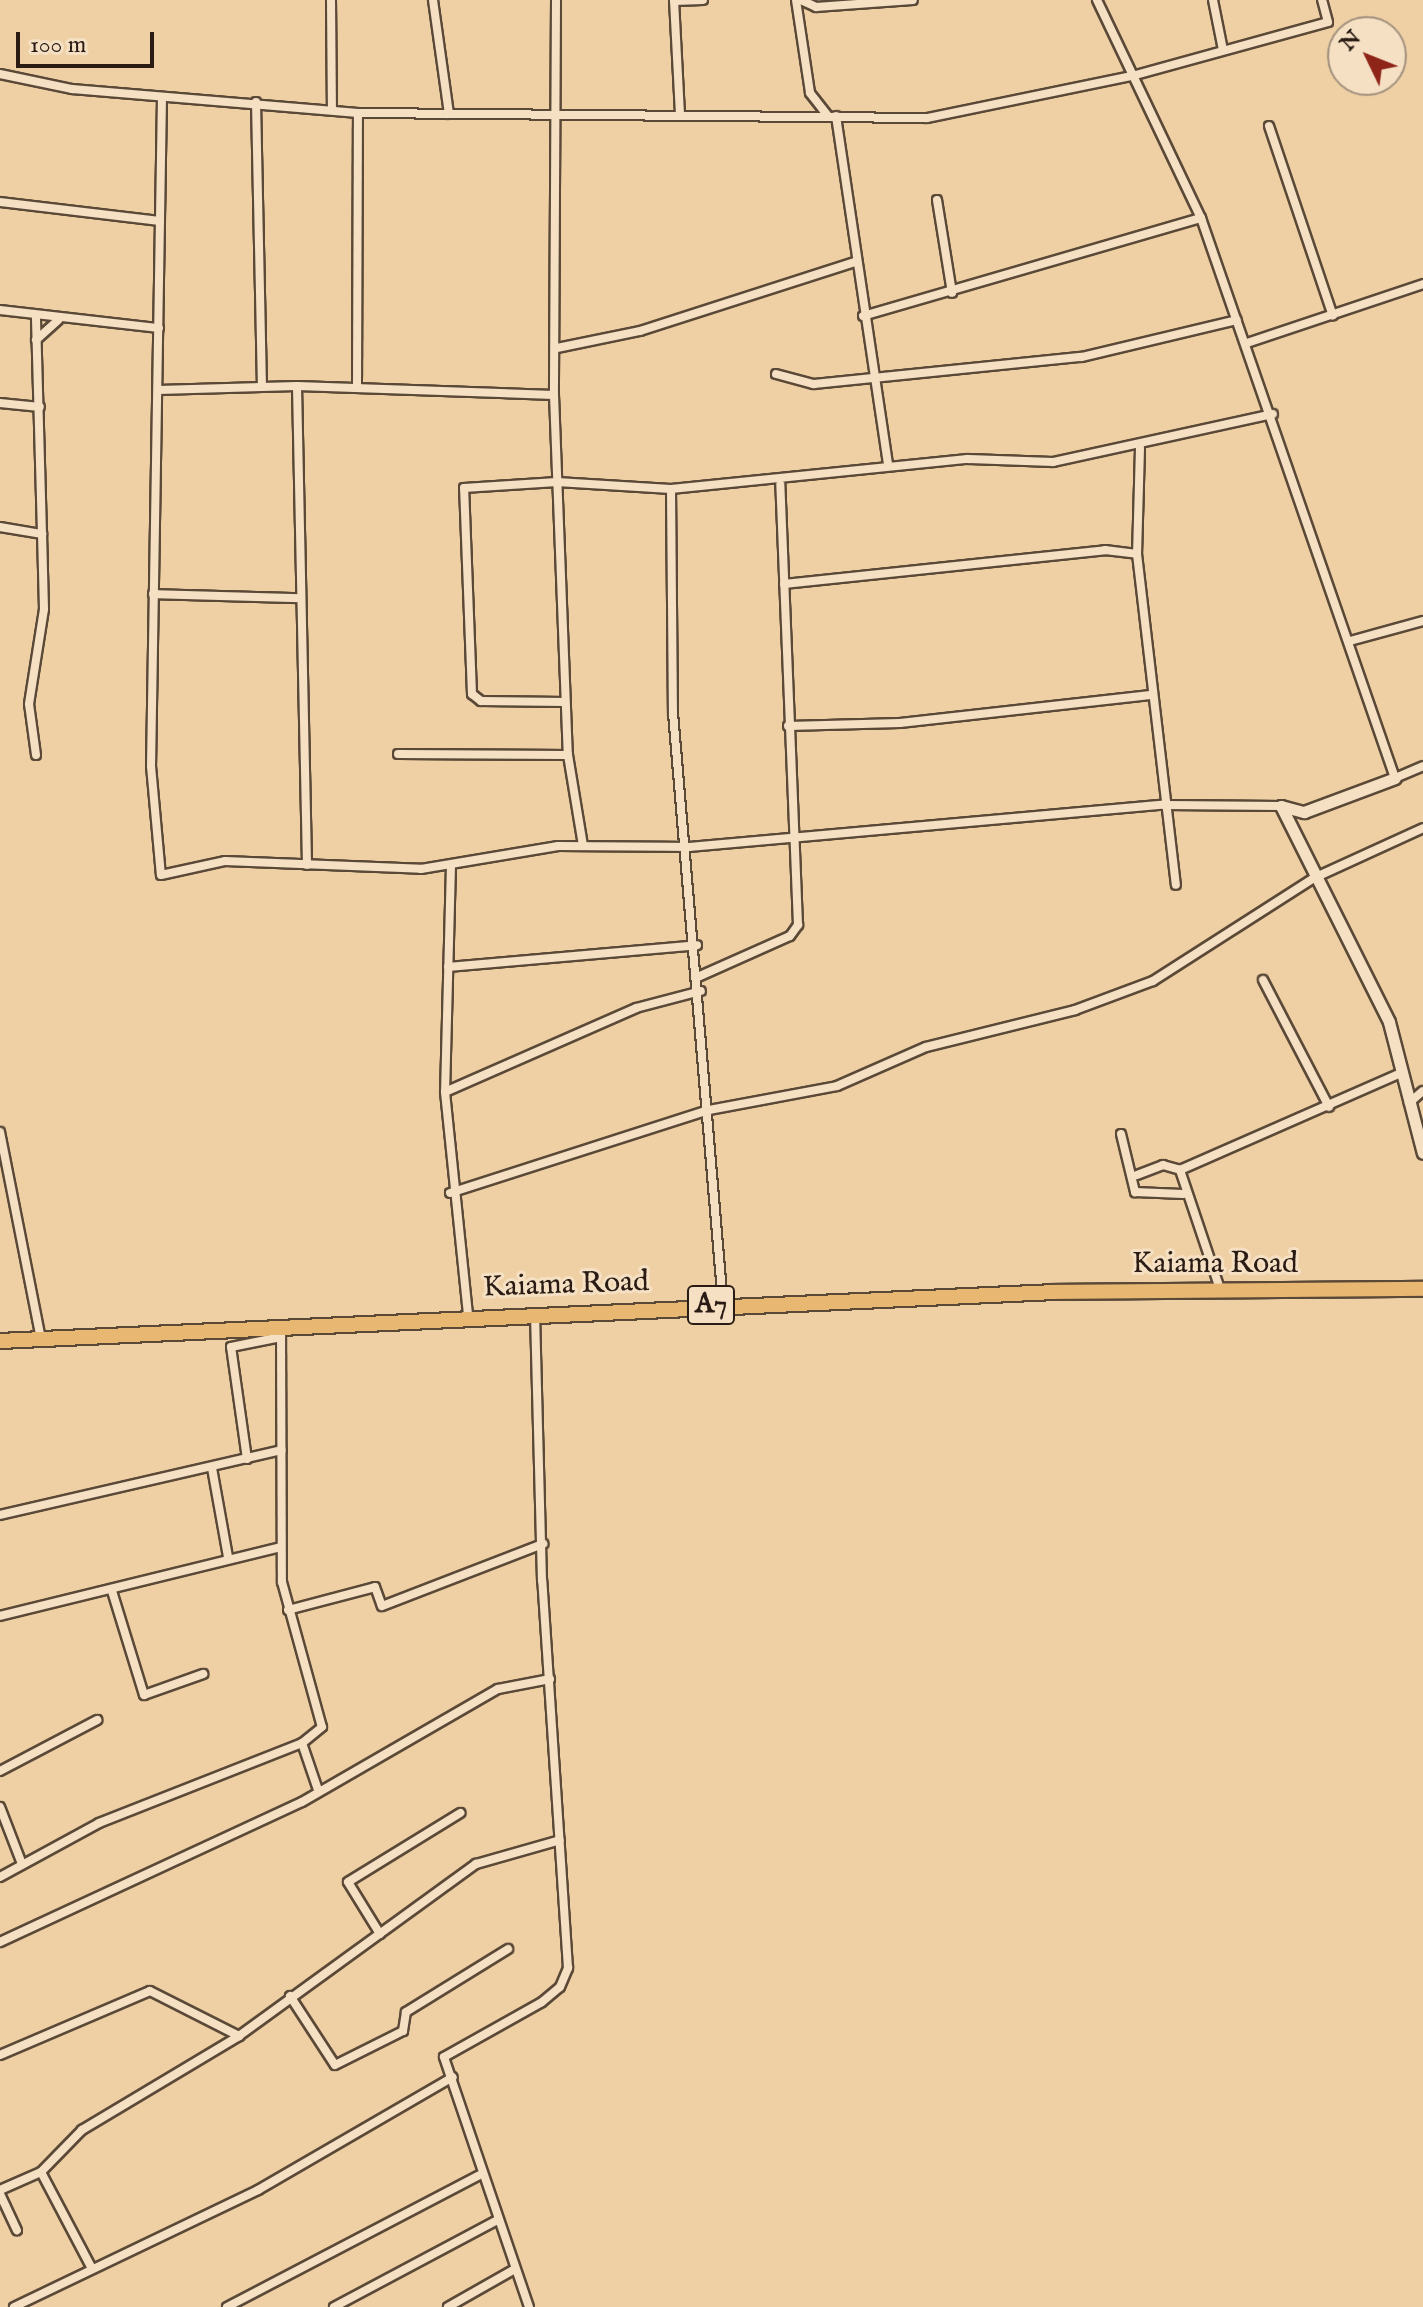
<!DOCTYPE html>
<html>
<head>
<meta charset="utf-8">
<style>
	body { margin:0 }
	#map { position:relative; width:1423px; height:2307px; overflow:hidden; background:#efd0a4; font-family:"IM FELL English",serif }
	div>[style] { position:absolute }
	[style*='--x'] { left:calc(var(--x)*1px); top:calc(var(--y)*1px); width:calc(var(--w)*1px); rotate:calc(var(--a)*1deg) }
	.roads { filter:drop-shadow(2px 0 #5b4938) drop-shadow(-2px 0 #5b4938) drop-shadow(0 2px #5b4938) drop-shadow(0 -2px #5b4938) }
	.minor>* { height:8px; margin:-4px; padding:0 4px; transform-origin:4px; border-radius:4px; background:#f5e0c4 }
	.tertiary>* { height:11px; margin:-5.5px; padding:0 5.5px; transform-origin:5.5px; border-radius:5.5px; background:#f5e0c4 }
	.trunk>* { height:14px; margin:-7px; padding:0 7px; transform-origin:7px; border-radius:7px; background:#e8b872 }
	span { translate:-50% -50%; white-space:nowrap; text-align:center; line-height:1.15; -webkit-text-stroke:6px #f5e0c4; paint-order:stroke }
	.shield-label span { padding:2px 6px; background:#f5e0c4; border:2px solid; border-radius:6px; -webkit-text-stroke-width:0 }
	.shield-label { font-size:28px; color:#2a1c14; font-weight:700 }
	.street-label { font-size:30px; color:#2a1c14 }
	.north { position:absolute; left:1327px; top:16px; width:80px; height:80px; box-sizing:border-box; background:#f5e0c4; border:2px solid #a4927e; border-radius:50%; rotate:313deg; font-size:22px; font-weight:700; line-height:32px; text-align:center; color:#2a1c14 }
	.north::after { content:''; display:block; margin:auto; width:28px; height:36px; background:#8f2418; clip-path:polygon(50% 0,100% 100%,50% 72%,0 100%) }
	.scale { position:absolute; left:16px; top:32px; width:138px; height:36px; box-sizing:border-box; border:4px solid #2a1c14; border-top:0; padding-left:10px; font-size:24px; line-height:28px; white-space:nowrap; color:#2a1c14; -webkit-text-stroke:6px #f5e0c4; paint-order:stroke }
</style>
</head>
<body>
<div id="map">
	<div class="roads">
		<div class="minor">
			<i style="--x:331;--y:0;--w:110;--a:89.5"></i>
			<i style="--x:433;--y:0;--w:115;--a:82"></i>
			<i style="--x:556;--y:0;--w:395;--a:90.3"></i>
			<i style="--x:554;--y:395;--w:360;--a:87.8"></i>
			<i style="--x:568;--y:755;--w:92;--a:80.6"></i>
			<i style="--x:674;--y:0;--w:115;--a:87"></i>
			<i style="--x:796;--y:0;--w:94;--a:81.4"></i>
			<i style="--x:810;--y:93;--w:28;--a:52"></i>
			<i style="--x:801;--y:0;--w:17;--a:25"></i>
			<i style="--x:816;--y:7;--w:97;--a:-4.1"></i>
			<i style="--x:1097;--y:0;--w:242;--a:64.5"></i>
			<i style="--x:1201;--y:218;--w:593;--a:70.89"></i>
			<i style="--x:1395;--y:778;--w:30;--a:-23"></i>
			<i style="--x:1213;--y:0;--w:51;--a:78.7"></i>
			<i style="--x:674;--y:1;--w:29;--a:-2"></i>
			<i style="--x:0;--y:74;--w:74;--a:11.8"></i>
			<i style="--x:72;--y:89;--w:287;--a:4.8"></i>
			<i style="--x:358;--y:113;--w:569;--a:0.5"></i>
			<i style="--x:927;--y:118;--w:209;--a:-11.6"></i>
			<i style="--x:1132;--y:76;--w:203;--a:-15.4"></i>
			<i style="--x:1328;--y:22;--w:23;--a:-105"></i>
			<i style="--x:162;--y:97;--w:669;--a:90.94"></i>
			<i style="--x:151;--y:766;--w:109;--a:84.8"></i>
			<i style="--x:161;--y:875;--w:66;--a:-12.3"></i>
			<i style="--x:225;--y:861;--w:196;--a:2.3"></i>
			<i style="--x:421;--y:869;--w:139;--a:-9.5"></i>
			<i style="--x:558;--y:846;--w:131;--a:0.4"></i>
			<i style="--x:689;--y:847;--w:477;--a:-5.1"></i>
			<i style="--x:1164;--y:805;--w:117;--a:0.5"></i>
			<i style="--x:256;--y:102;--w:284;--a:88.8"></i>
			<i style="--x:836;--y:116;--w:354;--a:81.5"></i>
			<i style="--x:1269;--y:126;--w:200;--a:71.4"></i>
			<i style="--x:937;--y:200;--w:94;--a:80.8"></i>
			<i style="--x:0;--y:202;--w:161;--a:6.8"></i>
			<i style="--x:0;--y:310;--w:160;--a:6.5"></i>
			<i style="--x:863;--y:316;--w:352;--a:-16.2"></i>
			<i style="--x:36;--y:340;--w:30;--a:-42"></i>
			<i style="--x:1247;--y:343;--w:186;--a:-18.5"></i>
			<i style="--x:557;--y:348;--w:85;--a:-11.6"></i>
			<i style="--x:640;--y:331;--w:226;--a:-17.8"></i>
			<i style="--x:776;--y:374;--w:39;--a:15"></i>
			<i style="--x:814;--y:384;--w:269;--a:-5.8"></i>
			<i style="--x:1082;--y:357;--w:159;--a:-13.4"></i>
			<i style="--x:297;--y:386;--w:479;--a:88.8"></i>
			<i style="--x:357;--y:388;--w:275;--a:-89.8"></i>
			<i style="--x:158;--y:390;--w:139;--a:-1.6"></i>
			<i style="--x:297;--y:386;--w:257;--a:2"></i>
			<i style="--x:0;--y:403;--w:40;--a:5.7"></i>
			<i style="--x:1140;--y:448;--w:106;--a:91.6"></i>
			<i style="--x:1137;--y:554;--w:333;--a:83.3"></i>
			<i style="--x:671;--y:489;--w:224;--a:89.5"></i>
			<i style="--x:673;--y:713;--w:594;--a:85.17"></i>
			<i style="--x:0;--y:527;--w:43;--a:9.5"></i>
			<i style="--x:42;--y:534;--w:216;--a:-91.6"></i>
			<i style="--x:784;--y:584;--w:323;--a:-6"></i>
			<i style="--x:1105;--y:550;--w:32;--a:7"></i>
			<i style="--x:153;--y:594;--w:144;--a:1.6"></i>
			<i style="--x:1350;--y:641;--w:76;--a:-15.3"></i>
			<i style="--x:565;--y:702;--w:84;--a:-179.3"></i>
			<i style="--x:481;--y:701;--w:11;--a:-142"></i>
			<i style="--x:472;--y:694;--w:206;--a:-92.2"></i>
			<i style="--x:464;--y:488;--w:93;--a:-3.7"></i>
			<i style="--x:557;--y:482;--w:114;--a:3.5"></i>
			<i style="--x:671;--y:489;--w:298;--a:-5.8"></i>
			<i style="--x:967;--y:459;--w:86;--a:2"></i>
			<i style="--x:1053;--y:462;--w:225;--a:-12.3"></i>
			<i style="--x:788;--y:726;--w:112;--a:-1.5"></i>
			<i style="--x:900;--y:723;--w:252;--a:-6.4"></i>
			<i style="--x:398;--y:754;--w:170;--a:0.3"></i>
			<i style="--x:36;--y:755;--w:51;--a:-97.8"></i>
			<i style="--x:29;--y:704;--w:96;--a:-81"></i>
			<i style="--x:44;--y:609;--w:75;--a:-91.5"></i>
			<i style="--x:451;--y:865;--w:227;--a:91.5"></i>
			<i style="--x:445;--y:1092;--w:223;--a:84.1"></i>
			<i style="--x:448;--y:967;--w:250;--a:-5"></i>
			<i style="--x:700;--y:976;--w:98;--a:-24"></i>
			<i style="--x:790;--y:936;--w:14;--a:-54"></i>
			<i style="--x:798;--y:925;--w:441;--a:-92.3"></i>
			<i style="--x:1263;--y:980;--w:143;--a:62.5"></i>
			<i style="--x:445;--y:1092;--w:209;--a:-23.7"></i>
			<i style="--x:636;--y:1008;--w:67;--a:-14.7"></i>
			<i style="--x:1409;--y:1103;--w:18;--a:-41"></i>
			<i style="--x:0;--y:1132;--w:211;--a:78.8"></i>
			<i style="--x:1121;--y:1134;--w:60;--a:76.4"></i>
			<i style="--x:1135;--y:1192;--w:48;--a:2.4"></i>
			<i style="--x:1137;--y:1175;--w:28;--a:-21"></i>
			<i style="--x:1163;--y:1165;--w:18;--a:16"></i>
			<i style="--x:450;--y:1193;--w:272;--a:-17.8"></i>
			<i style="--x:709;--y:1110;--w:130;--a:-10.6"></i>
			<i style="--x:837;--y:1086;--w:97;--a:-23.7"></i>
			<i style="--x:926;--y:1047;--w:154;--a:-13.9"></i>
			<i style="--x:1075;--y:1010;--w:83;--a:-20.4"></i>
			<i style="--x:1153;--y:981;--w:191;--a:-32.6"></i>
			<i style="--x:1314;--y:878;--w:120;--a:-24.6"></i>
			<i style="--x:1220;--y:1289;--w:126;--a:-108.6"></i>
			<i style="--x:1180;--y:1170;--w:241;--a:-23.7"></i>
			<i style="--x:281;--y:1326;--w:256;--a:89.8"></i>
			<i style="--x:282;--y:1582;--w:150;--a:74.6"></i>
			<i style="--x:322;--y:1727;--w:26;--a:141"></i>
			<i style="--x:247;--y:1459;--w:113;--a:-98.1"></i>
			<i style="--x:231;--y:1347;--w:51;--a:-11.3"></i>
			<i style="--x:212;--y:1468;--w:90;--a:79.8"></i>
			<i style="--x:0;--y:1515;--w:289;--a:-13"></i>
			<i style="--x:112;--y:1591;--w:109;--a:72.9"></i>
			<i style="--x:144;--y:1695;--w:63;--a:-19.6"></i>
			<i style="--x:288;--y:1610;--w:90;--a:-14.8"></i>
			<i style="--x:375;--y:1587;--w:20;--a:70"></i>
			<i style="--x:382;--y:1606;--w:173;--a:-21.1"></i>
			<i style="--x:0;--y:1616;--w:288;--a:-13.8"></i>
			<i style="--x:0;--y:1771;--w:110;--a:-27.7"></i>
			<i style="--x:0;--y:1807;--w:61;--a:68.9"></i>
			<i style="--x:0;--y:1877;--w:113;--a:-28.6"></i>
			<i style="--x:99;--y:1823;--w:218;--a:-21.5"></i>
			<i style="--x:302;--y:1743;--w:50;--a:71.2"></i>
			<i style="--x:380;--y:1934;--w:61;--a:-121.6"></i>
			<i style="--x:348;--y:1882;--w:132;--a:-31.6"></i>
			<i style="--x:0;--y:1942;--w:333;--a:-24.9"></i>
			<i style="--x:302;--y:1802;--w:226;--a:-30"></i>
			<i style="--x:498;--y:1689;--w:53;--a:-10.9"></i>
			<i style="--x:290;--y:1996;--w:82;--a:56.9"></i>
			<i style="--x:335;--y:2065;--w:76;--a:-26.6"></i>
			<i style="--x:403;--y:2031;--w:19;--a:-81"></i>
			<i style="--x:406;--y:2012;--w:120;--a:-31.7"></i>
			<i style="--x:0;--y:2055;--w:163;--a:-23.1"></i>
			<i style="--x:150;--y:1991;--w:100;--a:26.8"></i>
			<i style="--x:41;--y:2172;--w:107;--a:62.2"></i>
			<i style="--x:0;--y:2190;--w:45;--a:-23.7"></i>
			<i style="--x:41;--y:2172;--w:59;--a:-45.7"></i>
			<i style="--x:82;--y:2130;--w:183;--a:-30.9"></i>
			<i style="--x:239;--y:2036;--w:293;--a:-36"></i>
			<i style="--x:476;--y:1864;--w:87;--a:-15.9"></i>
			<i style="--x:0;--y:2194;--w:40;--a:65"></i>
			<i style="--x:14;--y:2307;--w:271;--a:-25.6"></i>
			<i style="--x:258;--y:2190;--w:225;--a:-30.1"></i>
			<i style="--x:227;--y:2307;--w:284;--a:-27.6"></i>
			<i style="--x:334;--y:2307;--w:183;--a:-28"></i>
			<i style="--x:448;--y:2307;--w:77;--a:-29.6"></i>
			<i style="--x:529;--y:2307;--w:264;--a:-108.8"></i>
			<i style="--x:444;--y:2057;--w:112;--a:-29.3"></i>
			<i style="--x:542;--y:2002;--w:23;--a:-40"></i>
			<i style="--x:560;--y:1987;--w:21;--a:-67"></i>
			<i style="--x:568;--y:1968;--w:388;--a:-93.8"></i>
			<i style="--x:542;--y:1581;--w:267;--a:-91.5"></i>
		</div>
		<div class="tertiary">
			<i style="--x:1281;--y:806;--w:241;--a:63.4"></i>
			<i style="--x:1389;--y:1022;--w:135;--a:75.5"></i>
			<i style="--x:1281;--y:806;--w:24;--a:15"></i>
			<i style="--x:1304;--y:812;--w:97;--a:-20.5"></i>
		</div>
		<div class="trunk">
			<i style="--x:0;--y:1341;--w:1054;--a:-2.66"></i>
			<i style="--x:1053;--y:1292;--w:370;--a:-0.5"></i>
		</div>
	</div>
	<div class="shield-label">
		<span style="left:711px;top:1305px">A7</span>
	</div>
	<div class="street-label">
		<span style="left:1215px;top:1264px">Kaiama Road</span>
		<span style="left:566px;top:1285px;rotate:-2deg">Kaiama Road</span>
	</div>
	<div class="north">N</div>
	<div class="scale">100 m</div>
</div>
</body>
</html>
